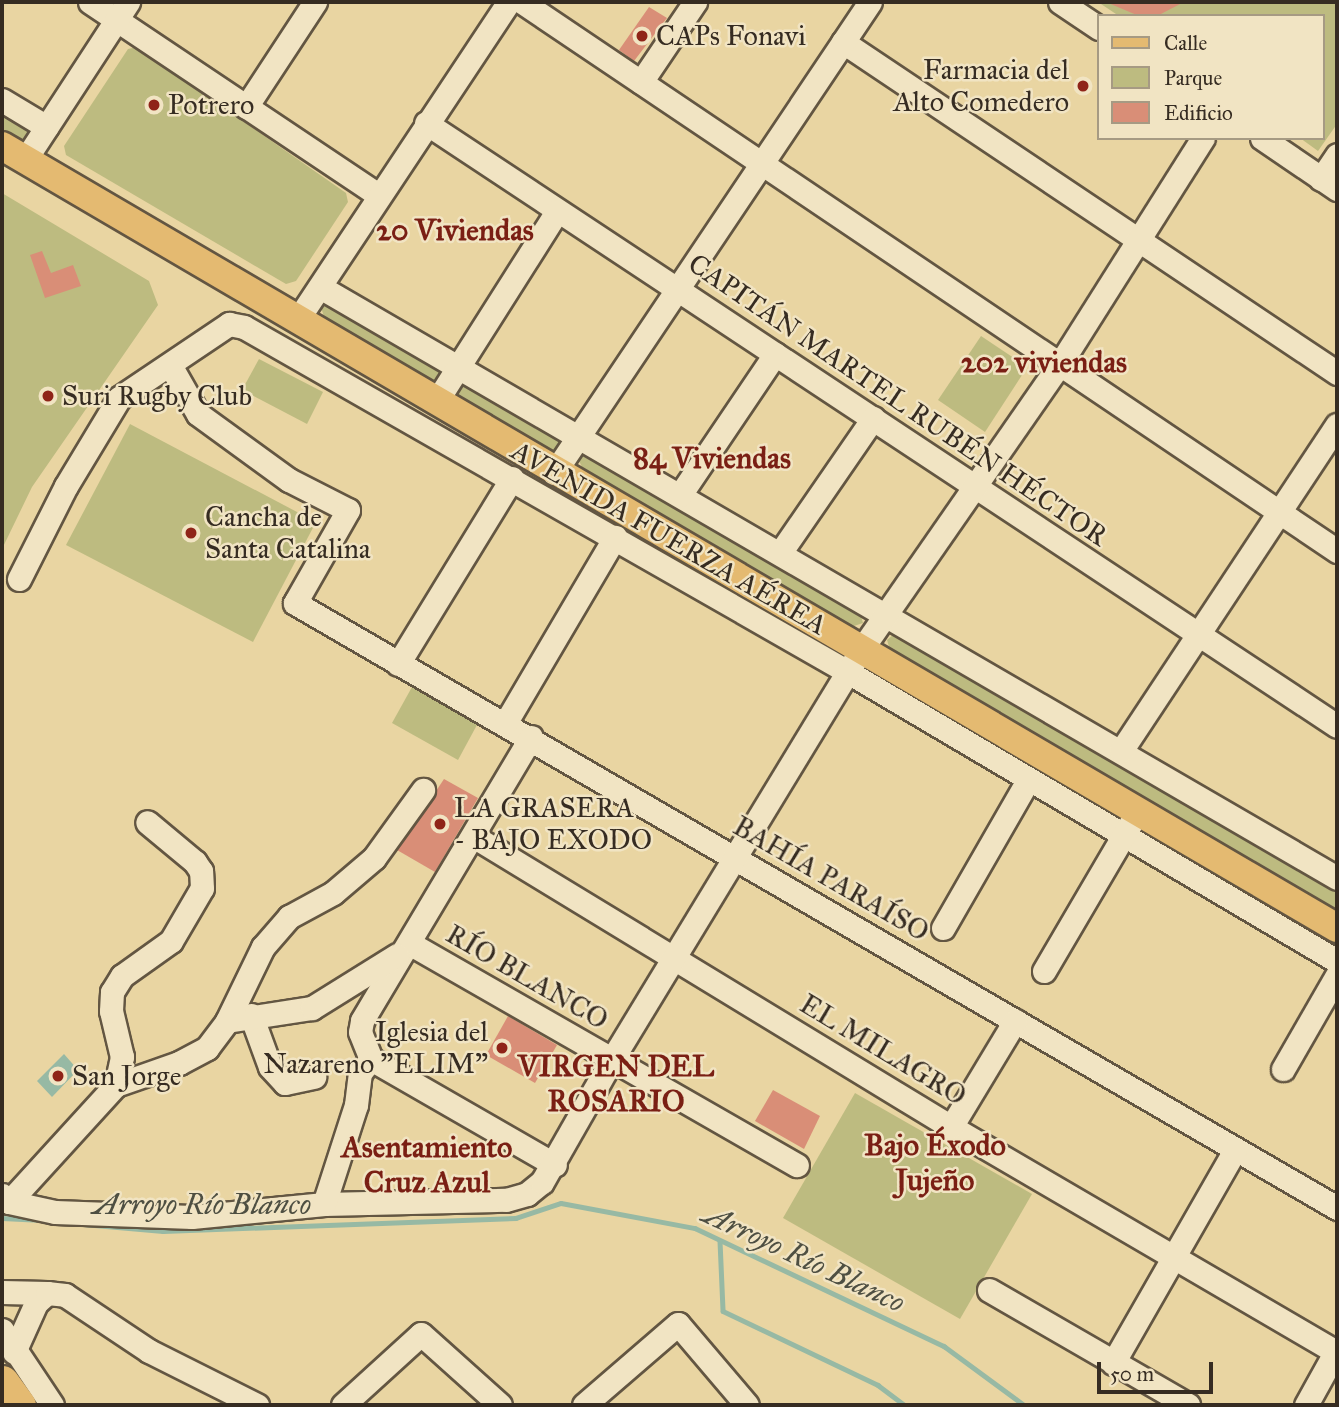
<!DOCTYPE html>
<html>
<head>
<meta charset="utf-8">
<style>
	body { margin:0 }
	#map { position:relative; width:1339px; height:1407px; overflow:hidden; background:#e9d5a2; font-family:"IM FELL Great Primer",serif }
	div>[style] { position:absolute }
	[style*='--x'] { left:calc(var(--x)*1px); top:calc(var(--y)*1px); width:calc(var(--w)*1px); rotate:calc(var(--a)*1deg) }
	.green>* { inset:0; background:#bdbb80 }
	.water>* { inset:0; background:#97b9a4 }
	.stream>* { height:4.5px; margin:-2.25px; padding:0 2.25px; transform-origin:2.25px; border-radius:2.25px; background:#97b9a4 }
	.building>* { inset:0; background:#d98e77 }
	.roads { filter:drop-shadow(2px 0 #635642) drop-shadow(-2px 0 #635642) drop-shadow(0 2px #635642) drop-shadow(0 -2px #635642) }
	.minor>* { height:23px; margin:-11.5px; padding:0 11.5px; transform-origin:11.5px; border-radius:11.5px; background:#f1e4c3 }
	.major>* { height:28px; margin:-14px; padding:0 14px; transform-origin:14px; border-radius:14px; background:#e4ba71 }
	.highway>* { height:33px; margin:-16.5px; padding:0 16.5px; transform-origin:16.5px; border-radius:16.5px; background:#e4ba71 }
	.dots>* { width:19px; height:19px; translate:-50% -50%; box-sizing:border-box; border:4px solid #f1e4c3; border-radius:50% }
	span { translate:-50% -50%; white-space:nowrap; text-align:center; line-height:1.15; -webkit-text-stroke:5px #f1e4c3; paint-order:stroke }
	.poi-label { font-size:28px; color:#362c22 }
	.left { translate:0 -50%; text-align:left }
	.right { translate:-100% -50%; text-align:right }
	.street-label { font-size:28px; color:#362c22 }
	.neighbourhood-label { font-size:30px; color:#7a1f14; font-weight:700 }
	.water-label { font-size:30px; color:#4e4f42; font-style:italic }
	.frame { position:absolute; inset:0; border:4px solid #362c22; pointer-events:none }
	.legend { position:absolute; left:1097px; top:14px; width:228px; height:126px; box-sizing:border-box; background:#f1e4c3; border:2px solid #a69a83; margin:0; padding:9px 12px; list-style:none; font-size:21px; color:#362c22 }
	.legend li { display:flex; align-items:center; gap:14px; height:35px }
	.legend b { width:35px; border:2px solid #a69a83 }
	.scale { position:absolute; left:1097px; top:1362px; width:116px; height:32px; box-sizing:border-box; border:4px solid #362c22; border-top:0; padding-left:9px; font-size:21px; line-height:24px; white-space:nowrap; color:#362c22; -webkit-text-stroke:5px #f1e4c3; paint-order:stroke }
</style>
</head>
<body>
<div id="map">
	<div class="green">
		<i style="clip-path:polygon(1098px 2px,1118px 2px,1139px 16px,1119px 16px)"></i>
		<i style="clip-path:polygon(1177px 2px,1337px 2px,1337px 124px,1318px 151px,1300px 138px,1323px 138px,1323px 16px,1157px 16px)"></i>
		<i style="clip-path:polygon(137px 47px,346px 193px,348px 202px,296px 281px,286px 284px,66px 155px,64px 146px,128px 49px)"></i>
		<i style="clip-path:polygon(2px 112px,31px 130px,22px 144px,2px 132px)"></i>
		<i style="clip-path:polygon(2px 193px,149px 281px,158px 305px,32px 487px,2px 549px)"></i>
		<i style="clip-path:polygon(328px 302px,444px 371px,435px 384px,324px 317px,321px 307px)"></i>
		<i style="clip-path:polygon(981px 336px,1023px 364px,1024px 372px,985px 432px,938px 400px)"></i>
		<i style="clip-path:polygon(259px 359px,323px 392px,307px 424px,242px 390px)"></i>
		<i style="clip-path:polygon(462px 383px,560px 437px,563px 443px,558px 451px,551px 451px,459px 398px,454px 391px)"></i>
		<i style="clip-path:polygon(130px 424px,316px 522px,253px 642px,66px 545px)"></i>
		<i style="clip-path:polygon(582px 452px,860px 613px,863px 623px,851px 627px,582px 467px,578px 459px)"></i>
		<i style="clip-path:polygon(894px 634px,1337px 893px,1337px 913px,890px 650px,887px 640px)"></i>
		<i style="clip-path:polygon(412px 687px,478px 723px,458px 760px,392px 723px)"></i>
		<i style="clip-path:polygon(855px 1093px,1032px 1194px,960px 1319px,783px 1218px)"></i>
	</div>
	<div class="water">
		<i style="clip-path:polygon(64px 1054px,78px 1070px,52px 1097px,37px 1081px)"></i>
	</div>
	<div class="stream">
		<i style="--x:2;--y:1218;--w:41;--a:2.8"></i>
		<i style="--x:83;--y:1224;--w:80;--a:5"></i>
		<i style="--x:163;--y:1231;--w:353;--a:-2.1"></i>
		<i style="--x:516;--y:1218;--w:47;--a:-18.4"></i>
		<i style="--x:561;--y:1203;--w:136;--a:10.6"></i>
		<i style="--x:695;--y:1228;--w:276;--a:25.4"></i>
		<i style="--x:944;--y:1346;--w:99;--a:36.4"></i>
		<i style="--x:720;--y:1241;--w:70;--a:87.5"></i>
		<i style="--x:723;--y:1311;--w:172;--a:25.5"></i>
		<i style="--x:878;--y:1385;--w:34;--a:37"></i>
	</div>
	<div class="building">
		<i style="clip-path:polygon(1106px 2px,1184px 2px,1157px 16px,1139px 16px)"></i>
		<i style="clip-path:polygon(649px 7px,667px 18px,634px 61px,619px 50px)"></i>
		<i style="clip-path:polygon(42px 251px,51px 273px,73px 265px,81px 286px,45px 298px,30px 255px)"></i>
		<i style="clip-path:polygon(444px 779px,478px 798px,435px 872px,397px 850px)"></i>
		<i style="clip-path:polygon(508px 1016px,557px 1045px,535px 1083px,486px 1055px)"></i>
		<i style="clip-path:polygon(773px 1090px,820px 1116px,804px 1149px,755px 1121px)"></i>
	</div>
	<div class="roads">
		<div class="minor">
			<i style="--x:90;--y:2;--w:347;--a:33.8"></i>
			<i style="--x:522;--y:2;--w:983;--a:33.96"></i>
			<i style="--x:1060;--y:2;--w:47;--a:33.7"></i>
			<i style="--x:843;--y:42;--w:595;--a:33.82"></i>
			<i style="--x:641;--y:82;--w:97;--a:-56"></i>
			<i style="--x:2;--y:100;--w:52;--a:31"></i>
			<i style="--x:246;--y:107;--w:126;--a:-56.7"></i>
			<i style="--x:426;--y:123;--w:1092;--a:33.5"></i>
			<i style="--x:1262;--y:138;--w:91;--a:34.2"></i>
			<i style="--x:25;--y:160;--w:189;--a:-56.9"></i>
			<i style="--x:1321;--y:179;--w:29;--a:-56"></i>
			<i style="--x:320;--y:287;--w:1176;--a:30.16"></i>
			<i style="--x:298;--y:319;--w:381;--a:-56.4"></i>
			<i style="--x:170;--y:365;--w:56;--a:60.3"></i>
			<i style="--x:198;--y:414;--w:112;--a:36"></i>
			<i style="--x:289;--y:480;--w:66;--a:27"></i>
			<i style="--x:348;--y:510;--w:107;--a:119.7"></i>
			<i style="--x:295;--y:603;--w:1205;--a:30.14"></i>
			<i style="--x:436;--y:402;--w:226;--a:-57.6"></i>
			<i style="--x:554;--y:473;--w:567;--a:-56.14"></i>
			<i style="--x:680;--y:495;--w:170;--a:-56"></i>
			<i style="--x:780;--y:553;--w:164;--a:-55.4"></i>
			<i style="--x:19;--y:579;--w:104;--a:-63.2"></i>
			<i style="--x:66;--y:486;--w:103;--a:-58.9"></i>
			<i style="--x:119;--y:398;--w:133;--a:-33.9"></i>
			<i style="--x:229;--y:324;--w:15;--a:11"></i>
			<i style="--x:244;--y:327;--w:696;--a:29.73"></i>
			<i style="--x:848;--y:672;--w:568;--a:30.58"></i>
			<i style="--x:398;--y:664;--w:218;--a:-58.5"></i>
			<i style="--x:506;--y:722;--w:215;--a:-59.5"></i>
			<i style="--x:531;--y:737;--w:330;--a:120.8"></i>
			<i style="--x:362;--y:1021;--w:11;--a:100"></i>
			<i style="--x:360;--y:1032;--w:29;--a:68"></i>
			<i style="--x:371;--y:1059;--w:212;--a:29.9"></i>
			<i style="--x:1121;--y:751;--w:391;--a:-56.5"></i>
			<i style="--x:473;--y:836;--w:560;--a:31.33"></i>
			<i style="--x:951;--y:1127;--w:447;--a:30.3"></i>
			<i style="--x:943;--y:928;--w:171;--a:-60.1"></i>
			<i style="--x:409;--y:943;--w:447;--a:29.8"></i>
			<i style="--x:1044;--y:971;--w:172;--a:-59.6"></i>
			<i style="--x:251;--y:1015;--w:55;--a:69.9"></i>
			<i style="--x:270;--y:1067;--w:22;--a:47"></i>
			<i style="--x:285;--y:1083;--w:30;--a:-12"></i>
			<i style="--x:227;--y:1021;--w:86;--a:-8.7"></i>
			<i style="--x:312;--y:1008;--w:100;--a:-31.9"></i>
			<i style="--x:1283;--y:1069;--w:108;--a:-60.1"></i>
			<i style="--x:116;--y:1085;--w:29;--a:-78"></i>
			<i style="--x:122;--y:1057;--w:47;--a:-103.4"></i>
			<i style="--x:111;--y:1011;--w:19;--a:-87"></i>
			<i style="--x:112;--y:992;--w:19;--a:-58"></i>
			<i style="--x:122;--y:976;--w:60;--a:-35.5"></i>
			<i style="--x:171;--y:941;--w:61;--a:-59.7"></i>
			<i style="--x:202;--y:888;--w:17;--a:-93"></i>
			<i style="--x:201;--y:871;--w:11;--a:-124"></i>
			<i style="--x:195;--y:862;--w:62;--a:-140.2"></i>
			<i style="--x:951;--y:1127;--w:124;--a:-58.9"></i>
			<i style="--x:2;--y:1195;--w:10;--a:45"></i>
			<i style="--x:9;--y:1202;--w:47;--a:12.3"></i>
			<i style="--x:55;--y:1212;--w:137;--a:2.1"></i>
			<i style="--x:192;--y:1217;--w:133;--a:-5.6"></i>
			<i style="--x:324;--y:1204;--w:182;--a:-1.3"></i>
			<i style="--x:506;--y:1200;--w:22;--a:-16"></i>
			<i style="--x:527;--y:1194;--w:19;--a:-39"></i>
			<i style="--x:542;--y:1182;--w:139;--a:-60.3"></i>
			<i style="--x:611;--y:1061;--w:481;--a:-58.7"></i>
			<i style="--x:861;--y:650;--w:348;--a:-55.2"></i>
			<i style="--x:1060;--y:364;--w:267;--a:-57.7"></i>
			<i style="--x:9;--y:1202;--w:159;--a:-47.6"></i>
			<i style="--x:116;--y:1085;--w:67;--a:-19.2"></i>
			<i style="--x:179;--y:1063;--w:32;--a:-28"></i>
			<i style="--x:207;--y:1048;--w:34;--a:-53"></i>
			<i style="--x:227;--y:1021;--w:82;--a:-64.1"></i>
			<i style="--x:263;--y:947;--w:40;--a:-49"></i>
			<i style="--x:289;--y:917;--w:50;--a:-28.6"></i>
			<i style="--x:333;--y:893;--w:54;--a:-40.5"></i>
			<i style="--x:374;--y:858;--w:84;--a:-54.2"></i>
			<i style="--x:324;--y:1204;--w:104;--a:-72.1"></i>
			<i style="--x:356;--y:1105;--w:32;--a:-83"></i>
			<i style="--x:360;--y:1073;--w:18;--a:-52"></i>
			<i style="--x:989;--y:1290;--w:230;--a:30"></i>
			<i style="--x:2;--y:1292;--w:45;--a:1.3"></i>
			<i style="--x:2;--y:1330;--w:90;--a:56.3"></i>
			<i style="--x:14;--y:1352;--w:54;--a:-65.8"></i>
			<i style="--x:36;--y:1303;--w:15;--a:-42"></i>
			<i style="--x:47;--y:1293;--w:18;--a:6"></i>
			<i style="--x:65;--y:1295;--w:101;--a:33.7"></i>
			<i style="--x:149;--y:1351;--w:121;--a:26.6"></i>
			<i style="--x:1113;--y:1363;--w:245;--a:-60.2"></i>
			<i style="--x:343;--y:1405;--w:105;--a:-42.3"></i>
			<i style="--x:421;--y:1334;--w:106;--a:41.9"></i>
			<i style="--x:584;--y:1405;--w:124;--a:-40.8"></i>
			<i style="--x:678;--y:1324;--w:106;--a:49.6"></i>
			<i style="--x:1306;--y:1405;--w:64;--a:-61"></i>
		</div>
		<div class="major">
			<i style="--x:2;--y:146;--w:1547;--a:30.36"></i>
		</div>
		<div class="highway">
			<i style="--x:2;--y:1382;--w:29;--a:54"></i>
		</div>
	</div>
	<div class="dots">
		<i style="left:642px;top:36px;background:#8f2418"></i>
		<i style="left:1083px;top:86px;background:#8f2418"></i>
		<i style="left:154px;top:105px;background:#8f2418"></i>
		<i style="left:48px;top:396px;background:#8f2418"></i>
		<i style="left:191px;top:533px;background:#8f2418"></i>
		<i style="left:440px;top:824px;background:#8f2418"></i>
		<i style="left:502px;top:1048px;background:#8f2418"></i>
		<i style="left:58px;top:1076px;background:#8f2418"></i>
	</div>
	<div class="poi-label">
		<span class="left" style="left:656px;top:36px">CAPs Fonavi</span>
		<span class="right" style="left:1069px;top:86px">Farmacia del<br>Alto Comedero</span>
		<span class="left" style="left:168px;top:105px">Potrero</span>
		<span class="left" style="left:62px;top:396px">Suri Rugby Club</span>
		<span class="left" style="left:205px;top:533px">Cancha de<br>Santa Catalina</span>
		<span class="left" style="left:454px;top:824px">LA GRASERA<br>- BAJO EXODO</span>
		<span class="right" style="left:488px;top:1048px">Iglesia del<br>Nazareno "ELIM"</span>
		<span class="left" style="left:72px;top:1076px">San Jorge</span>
	</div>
	<div class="street-label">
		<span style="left:898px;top:400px;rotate:34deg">CAPITÁN MARTEL RUBÉN HÉCTOR</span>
		<span style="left:669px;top:538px;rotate:30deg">AVENIDA FUERZA AÉREA</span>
		<span style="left:831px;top:879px;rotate:30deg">BAHÍA PARAÍSO</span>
		<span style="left:527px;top:977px;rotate:30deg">RÍO BLANCO</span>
		<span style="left:883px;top:1050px;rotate:31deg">EL MILAGRO</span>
	</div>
	<div class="neighbourhood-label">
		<span style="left:455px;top:230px">20 Viviendas</span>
		<span style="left:1044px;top:362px">202 viviendas</span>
		<span style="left:712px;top:458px">84 Viviendas</span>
		<span style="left:616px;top:1083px">VIRGEN DEL<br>ROSARIO</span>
		<span style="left:935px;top:1162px">Bajo Éxodo<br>Jujeño</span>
		<span style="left:427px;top:1164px">Asentamiento<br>Cruz Azul</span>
	</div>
	<div class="water-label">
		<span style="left:202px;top:1204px">Arroyo Río Blanco</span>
		<span style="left:804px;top:1258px;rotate:25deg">Arroyo Río Blanco</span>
	</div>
	<div class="frame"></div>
	<ul class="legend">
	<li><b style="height:9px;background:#e4ba71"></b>Calle</li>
	<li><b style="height:19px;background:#bdbb80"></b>Parque</li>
	<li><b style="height:19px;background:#d98e77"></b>Edificio</li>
	</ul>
	<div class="scale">50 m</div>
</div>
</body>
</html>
